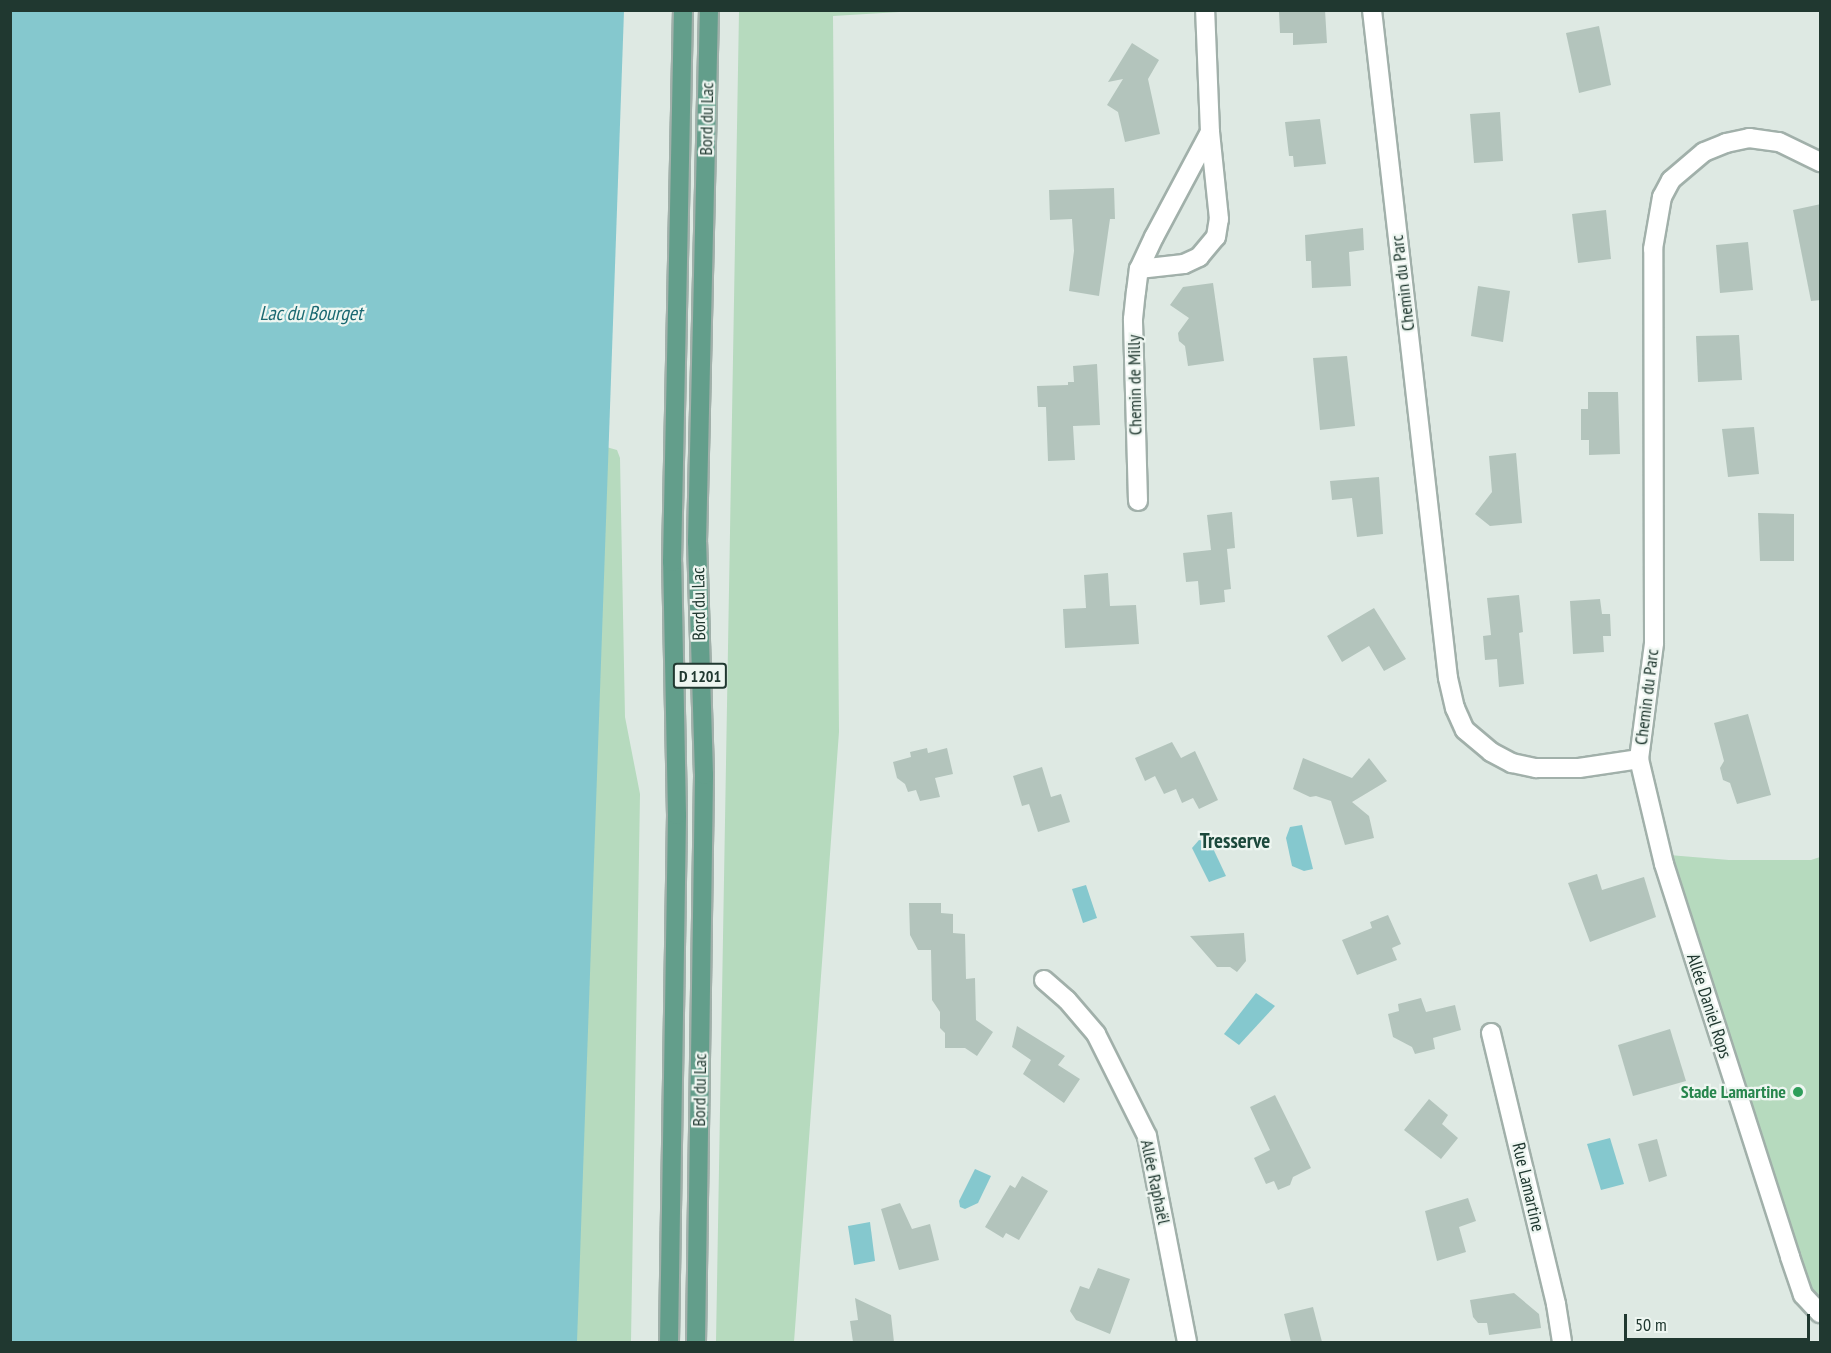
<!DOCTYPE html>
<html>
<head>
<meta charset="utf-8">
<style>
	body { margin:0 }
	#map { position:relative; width:1831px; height:1353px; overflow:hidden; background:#dee9e3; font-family:"PT Sans Narrow",sans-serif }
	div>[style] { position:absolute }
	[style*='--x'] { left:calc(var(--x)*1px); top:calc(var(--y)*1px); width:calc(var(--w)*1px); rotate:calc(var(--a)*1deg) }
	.green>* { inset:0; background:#b6dabe }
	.water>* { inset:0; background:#85c8ce }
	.building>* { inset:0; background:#b3c4bc }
	.roads { filter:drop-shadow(2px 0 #a1b0aa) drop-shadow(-2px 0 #a1b0aa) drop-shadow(0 2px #a1b0aa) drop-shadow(0 -2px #a1b0aa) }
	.street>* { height:18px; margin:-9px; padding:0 9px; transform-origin:9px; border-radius:9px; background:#fff }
	.primary>* { height:18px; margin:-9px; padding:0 9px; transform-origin:9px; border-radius:9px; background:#639e8b }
	.dots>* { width:16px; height:16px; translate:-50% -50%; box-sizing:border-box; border:3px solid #eef6f1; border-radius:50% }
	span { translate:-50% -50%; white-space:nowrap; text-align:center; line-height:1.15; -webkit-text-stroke:4.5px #eef6f1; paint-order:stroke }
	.shield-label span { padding:2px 4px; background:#eef6f1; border:2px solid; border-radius:4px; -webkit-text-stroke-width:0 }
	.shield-label { font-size:16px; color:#203830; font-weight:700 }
	.street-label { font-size:18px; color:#203830 }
	.leisure-label { font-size:18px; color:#27864d; font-weight:700 }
	.right { translate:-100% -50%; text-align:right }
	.water-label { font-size:20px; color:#1b6972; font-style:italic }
	.quarter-label { font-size:21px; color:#1c493c; font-weight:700 }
	.frame { position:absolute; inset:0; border:12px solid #203830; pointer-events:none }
	.scale { position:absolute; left:1624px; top:1314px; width:186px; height:27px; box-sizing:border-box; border:3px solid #203830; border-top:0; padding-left:8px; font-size:18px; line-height:21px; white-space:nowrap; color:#203830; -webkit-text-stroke:4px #eef6f1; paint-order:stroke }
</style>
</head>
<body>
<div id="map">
	<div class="green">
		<i style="clip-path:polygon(739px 11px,916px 11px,833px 16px,839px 732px,794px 1342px,716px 1342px)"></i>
		<i style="clip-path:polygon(574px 438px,617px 450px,620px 458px,625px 717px,640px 794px,631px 1342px,419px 1342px)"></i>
		<i style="clip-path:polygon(1669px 855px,1729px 860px,1811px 860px,1820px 857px,1820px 1299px,1807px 1281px)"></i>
	</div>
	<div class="water">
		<i style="clip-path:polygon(10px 11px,624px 11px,577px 1342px,11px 1342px)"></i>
		<i style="clip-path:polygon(1302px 825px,1313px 869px,1304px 871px,1292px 866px,1286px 838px,1290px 827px)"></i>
		<i style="clip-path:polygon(1199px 840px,1210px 842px,1226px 876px,1209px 882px,1192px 848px)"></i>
		<i style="clip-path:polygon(1086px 885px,1097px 918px,1083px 923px,1072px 889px)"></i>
		<i style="clip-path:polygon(1256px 993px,1275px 1006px,1239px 1045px,1224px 1034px)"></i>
		<i style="clip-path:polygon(1610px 1138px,1624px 1184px,1601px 1190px,1587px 1144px)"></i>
		<i style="clip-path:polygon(975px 1169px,991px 1176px,978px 1203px,965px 1209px,960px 1207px,959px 1201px)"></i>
		<i style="clip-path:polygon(870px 1222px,875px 1261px,854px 1265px,848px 1226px)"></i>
	</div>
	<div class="building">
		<i style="clip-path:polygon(1292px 10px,1325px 10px,1327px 43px,1293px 45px,1293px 33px,1280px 33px,1279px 12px)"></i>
		<i style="clip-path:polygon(1599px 26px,1611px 85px,1579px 93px,1566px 33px)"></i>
		<i style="clip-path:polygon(1132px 43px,1159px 60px,1148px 79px,1160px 134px,1125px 142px,1118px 112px,1107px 105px,1123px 79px,1108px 82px)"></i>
		<i style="clip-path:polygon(1500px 112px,1503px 161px,1474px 163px,1470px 114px)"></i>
		<i style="clip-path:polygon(1320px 119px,1326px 164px,1294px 167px,1293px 156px,1289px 156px,1285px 122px)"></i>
		<i style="clip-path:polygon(1114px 188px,1115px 219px,1110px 219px,1099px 296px,1069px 291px,1074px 251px,1072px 219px,1050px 220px,1049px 190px)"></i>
		<i style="clip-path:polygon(1821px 204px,1821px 300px,1811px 301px,1793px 210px)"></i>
		<i style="clip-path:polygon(1606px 210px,1611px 259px,1578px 263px,1572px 214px)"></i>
		<i style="clip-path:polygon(1363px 228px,1364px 250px,1349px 252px,1351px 286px,1312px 288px,1311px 261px,1306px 261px,1305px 235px)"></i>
		<i style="clip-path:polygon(1748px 242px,1753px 290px,1720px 293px,1716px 245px)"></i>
		<i style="clip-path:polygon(1213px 283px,1224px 361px,1188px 366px,1185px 346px,1179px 341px,1178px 333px,1189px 318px,1170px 305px,1183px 287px)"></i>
		<i style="clip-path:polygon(1478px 286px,1510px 291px,1503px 342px,1471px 336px)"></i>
		<i style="clip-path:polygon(1739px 335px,1742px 380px,1698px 382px,1696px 336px)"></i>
		<i style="clip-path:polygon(1347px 356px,1355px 426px,1320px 430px,1313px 358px)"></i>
		<i style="clip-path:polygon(1097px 364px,1100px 425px,1073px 426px,1075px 460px,1048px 461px,1046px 407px,1038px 407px,1037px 386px,1068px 385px,1068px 382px,1074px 382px,1073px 366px)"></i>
		<i style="clip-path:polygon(1588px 392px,1618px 392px,1620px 454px,1589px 455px,1589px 440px,1581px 440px,1581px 409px,1588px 409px)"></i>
		<i style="clip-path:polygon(1754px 427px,1759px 474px,1728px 477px,1722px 429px)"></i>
		<i style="clip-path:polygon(1516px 453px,1522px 523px,1490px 526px,1475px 514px,1492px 492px,1489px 456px)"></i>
		<i style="clip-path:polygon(1379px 477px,1383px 534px,1357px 537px,1352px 498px,1332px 500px,1330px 481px)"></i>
		<i style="clip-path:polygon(1232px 512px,1235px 548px,1227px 549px,1231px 589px,1224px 590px,1225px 602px,1200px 605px,1198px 581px,1186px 582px,1183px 553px,1211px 550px,1207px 515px)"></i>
		<i style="clip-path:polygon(1758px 513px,1794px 514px,1794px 561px,1760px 561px)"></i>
		<i style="clip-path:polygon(1108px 573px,1110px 606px,1136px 605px,1139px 644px,1065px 648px,1063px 609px,1086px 608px,1084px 575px)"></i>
		<i style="clip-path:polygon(1519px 595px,1523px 632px,1519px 633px,1524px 684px,1499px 687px,1497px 659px,1485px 660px,1483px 636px,1491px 635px,1487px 598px)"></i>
		<i style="clip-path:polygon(1600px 599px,1602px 614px,1610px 614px,1611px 636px,1603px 636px,1604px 652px,1573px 654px,1570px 601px)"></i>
		<i style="clip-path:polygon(1374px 608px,1406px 659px,1384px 671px,1369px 646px,1342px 662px,1327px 636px)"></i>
		<i style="clip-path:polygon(1748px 714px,1771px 795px,1737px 804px,1730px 783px,1723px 780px,1720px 768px,1724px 761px,1714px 723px)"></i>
		<i style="clip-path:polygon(1172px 742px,1181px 758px,1195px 751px,1218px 800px,1199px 809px,1193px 798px,1182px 803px,1176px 789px,1164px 794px,1155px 776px,1145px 781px,1135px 758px)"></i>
		<i style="clip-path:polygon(927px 748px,928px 753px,947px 748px,953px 774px,935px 778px,940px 797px,920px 801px,916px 790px,908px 792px,905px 784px,897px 778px,893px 762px,911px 757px,910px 752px)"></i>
		<i style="clip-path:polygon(1303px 758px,1352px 778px,1369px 758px,1387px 781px,1352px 802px,1369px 816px,1374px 838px,1345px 845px,1331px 801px,1316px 796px,1310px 797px,1293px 789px)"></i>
		<i style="clip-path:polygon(1042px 767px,1051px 797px,1061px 794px,1070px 822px,1038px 832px,1029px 804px,1022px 806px,1013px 776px)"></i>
		<i style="clip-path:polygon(1597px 874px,1602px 890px,1644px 877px,1656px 917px,1590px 942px,1568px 883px)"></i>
		<i style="clip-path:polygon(909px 903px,941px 903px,941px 913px,953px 914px,953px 933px,965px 934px,966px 979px,975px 978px,976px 1020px,993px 1032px,977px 1056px,965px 1048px,945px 1048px,945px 1033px,940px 1028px,940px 1012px,932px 1000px,931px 950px,918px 950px,910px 935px)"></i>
		<i style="clip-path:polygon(1388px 915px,1401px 944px,1392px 948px,1397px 960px,1357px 975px,1342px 940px,1372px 928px,1370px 922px)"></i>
		<i style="clip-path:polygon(1244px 933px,1246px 961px,1237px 972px,1230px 967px,1217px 967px,1190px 936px)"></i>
		<i style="clip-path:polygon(1421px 998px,1426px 1012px,1455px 1005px,1461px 1030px,1433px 1038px,1435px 1049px,1415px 1054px,1412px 1047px,1393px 1037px,1388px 1014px,1399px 1011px,1398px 1004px)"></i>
		<i style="clip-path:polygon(1017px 1026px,1065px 1056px,1058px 1065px,1080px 1079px,1064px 1103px,1023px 1074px,1031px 1060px,1012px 1047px)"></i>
		<i style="clip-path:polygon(1670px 1029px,1686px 1081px,1633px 1096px,1618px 1045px)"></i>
		<i style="clip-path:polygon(1275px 1095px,1311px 1168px,1293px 1177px,1290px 1185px,1278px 1190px,1274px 1181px,1266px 1184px,1254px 1158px,1270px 1150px,1250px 1107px)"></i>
		<i style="clip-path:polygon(1429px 1099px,1448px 1115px,1442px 1124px,1458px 1138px,1441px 1159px,1404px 1130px)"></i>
		<i style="clip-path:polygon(1657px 1139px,1667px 1176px,1649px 1182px,1638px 1144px)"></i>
		<i style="clip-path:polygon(1022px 1176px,1048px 1191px,1019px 1240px,1006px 1233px,1003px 1238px,985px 1227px,1010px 1185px,1015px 1188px)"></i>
		<i style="clip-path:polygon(1468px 1198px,1476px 1221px,1459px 1227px,1466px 1252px,1437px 1261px,1425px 1211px)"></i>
		<i style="clip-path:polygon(900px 1203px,912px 1229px,930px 1224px,939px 1260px,899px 1270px,881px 1209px)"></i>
		<i style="clip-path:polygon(1098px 1268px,1130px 1279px,1110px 1334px,1076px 1320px,1070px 1311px,1080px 1286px,1089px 1289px)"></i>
		<i style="clip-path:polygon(1514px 1293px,1539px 1314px,1541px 1328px,1489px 1335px,1487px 1323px,1478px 1323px,1473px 1317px,1470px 1300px)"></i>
		<i style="clip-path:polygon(855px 1298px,891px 1315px,894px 1342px,853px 1342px,850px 1321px,858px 1320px)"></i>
		<i style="clip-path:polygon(1313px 1307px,1322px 1342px,1291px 1342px,1284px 1314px)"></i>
	</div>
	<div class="roads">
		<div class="street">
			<i style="--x:1372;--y:10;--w:672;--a:83.51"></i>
			<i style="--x:1448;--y:678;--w:31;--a:77"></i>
			<i style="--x:1455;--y:708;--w:24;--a:66"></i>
			<i style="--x:1465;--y:730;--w:34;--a:40"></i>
			<i style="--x:1491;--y:752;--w:24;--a:28"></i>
			<i style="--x:1512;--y:763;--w:25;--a:12"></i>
			<i style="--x:1536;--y:768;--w:43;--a:0"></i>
			<i style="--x:1579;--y:768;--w:61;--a:-8.5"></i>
			<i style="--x:1639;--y:759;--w:117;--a:-82.6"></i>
			<i style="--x:1654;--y:643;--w:394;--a:-90.1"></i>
			<i style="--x:1653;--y:249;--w:53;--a:-80.2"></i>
			<i style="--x:1662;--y:197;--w:19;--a:-62"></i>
			<i style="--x:1671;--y:180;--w:43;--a:-40.3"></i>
			<i style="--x:1704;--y:152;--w:24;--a:-22"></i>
			<i style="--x:1726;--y:143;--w:24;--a:-12"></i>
			<i style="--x:1749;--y:138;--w:30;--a:8"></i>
			<i style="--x:1779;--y:142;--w:46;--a:26"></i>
			<i style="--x:1139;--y:269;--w:45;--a:-6.3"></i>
			<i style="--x:1184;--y:264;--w:17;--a:-25"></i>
			<i style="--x:1199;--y:257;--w:26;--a:-50"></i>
			<i style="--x:1216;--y:237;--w:18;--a:-81"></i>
			<i style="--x:1219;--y:219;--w:87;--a:-95.9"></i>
			<i style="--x:1138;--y:501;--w:182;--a:-91.6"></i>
			<i style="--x:1133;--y:319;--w:27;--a:-84"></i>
			<i style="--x:1136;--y:292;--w:23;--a:-83"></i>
			<i style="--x:1139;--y:269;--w:35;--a:-65"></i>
			<i style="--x:1154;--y:237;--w:119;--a:-61.9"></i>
			<i style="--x:1210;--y:132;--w:122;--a:-92.3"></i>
			<i style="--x:1639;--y:759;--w:108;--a:76.6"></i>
			<i style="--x:1664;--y:864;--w:413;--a:72.2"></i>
			<i style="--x:1790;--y:1257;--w:40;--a:71.1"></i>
			<i style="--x:1803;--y:1295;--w:25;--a:47"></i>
			<i style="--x:1044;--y:980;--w:30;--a:41"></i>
			<i style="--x:1067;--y:1000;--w:45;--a:49.5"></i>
			<i style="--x:1096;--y:1034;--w:114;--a:63.4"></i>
			<i style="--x:1147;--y:1136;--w:210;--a:79"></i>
			<i style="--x:1491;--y:1033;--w:279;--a:76.5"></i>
			<i style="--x:1556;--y:1304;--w:38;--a:81"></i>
		</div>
		<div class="primary">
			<i style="--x:669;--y:1342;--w:527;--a:-89.13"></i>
			<i style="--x:677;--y:815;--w:253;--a:-91.1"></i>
			<i style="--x:672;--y:562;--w:552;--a:-88.86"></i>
			<i style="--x:696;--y:1342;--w:567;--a:-89.19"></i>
			<i style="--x:704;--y:775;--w:233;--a:-91.7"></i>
			<i style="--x:697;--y:542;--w:532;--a:-88.71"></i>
		</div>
	</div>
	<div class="dots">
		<i style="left:1798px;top:1092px;background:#2e9e5b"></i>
	</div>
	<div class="shield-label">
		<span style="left:700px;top:676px">D 1201</span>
	</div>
	<div class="street-label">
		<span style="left:707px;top:119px;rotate:-89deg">Bord du Lac</span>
		<span style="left:1403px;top:283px;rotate:-97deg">Chemin du Parc</span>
		<span style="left:1135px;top:385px;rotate:-91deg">Chemin de Milly</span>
		<span style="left:699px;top:604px;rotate:-91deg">Bord du Lac</span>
		<span style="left:1647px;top:697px;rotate:-83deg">Chemin du Parc</span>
		<span style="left:1709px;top:1006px;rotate:72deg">Allée Daniel Rops</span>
		<span style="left:700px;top:1090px;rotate:-89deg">Bord du Lac</span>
		<span style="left:1155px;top:1182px;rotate:78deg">Allée Raphaël</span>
		<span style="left:1528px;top:1187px;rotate:77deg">Rue Lamartine</span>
	</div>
	<div class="leisure-label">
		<span class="right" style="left:1786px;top:1092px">Stade Lamartine</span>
	</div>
	<div class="water-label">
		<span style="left:311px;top:313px">Lac du Bourget</span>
	</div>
	<div class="quarter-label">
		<span style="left:1235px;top:841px">Tresserve</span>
	</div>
	<div class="frame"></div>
	<div class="scale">50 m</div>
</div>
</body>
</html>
